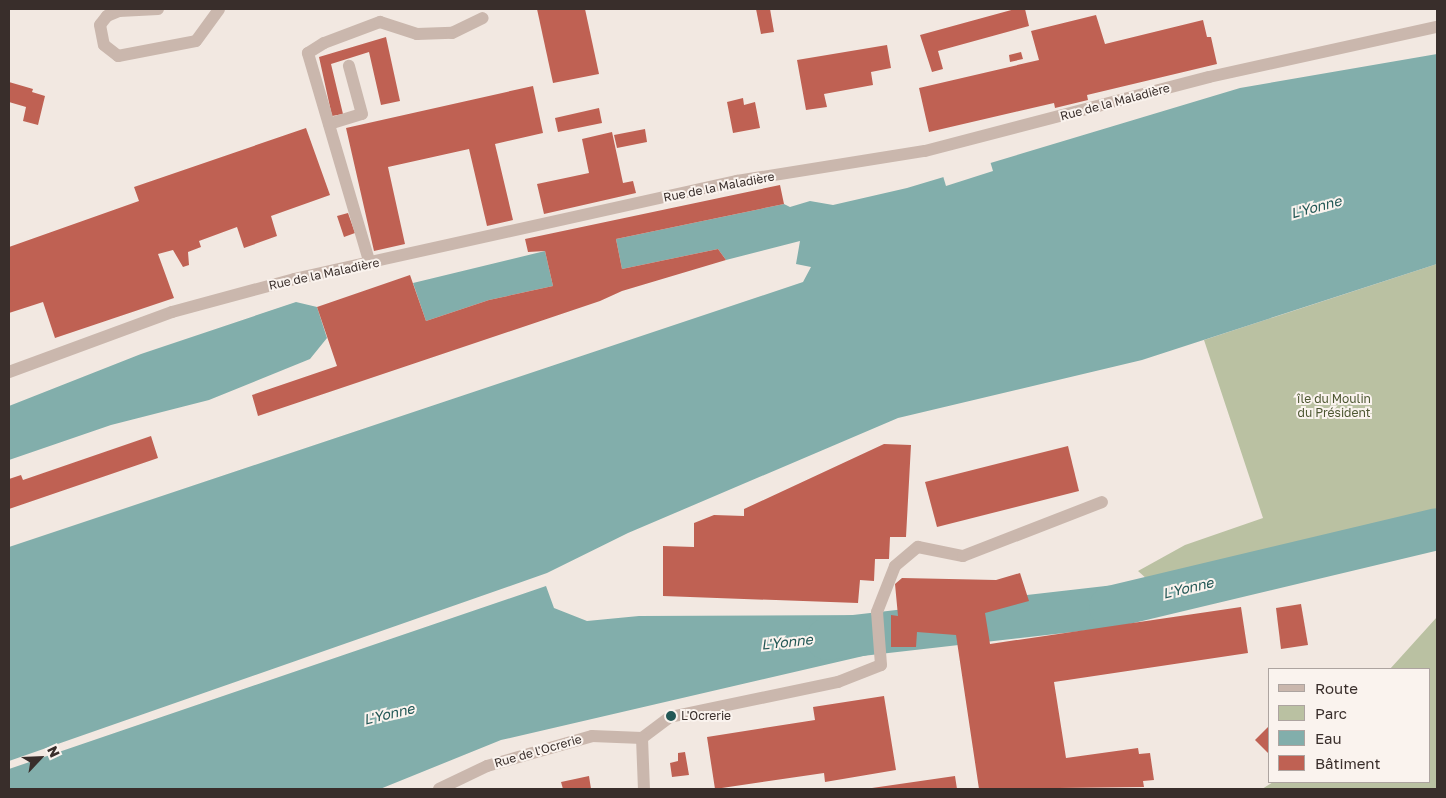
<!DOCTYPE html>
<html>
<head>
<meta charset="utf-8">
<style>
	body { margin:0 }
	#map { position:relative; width:1446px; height:798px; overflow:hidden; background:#f2e8e1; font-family:"Golos Text",sans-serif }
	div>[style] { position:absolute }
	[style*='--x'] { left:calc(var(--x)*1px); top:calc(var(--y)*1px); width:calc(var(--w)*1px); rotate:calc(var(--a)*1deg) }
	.green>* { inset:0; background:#bac1a2 }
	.water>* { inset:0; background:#82aeab }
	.pier>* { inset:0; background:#f2e8e1 }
	.river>* { height:42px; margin:-21px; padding:0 21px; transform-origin:21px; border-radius:21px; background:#82aeab }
	.building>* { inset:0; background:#bf6153 }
	.lane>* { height:12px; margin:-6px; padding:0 6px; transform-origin:6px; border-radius:6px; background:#cab7ad }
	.street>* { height:12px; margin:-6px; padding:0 6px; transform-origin:6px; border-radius:6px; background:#cab7ad }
	.dots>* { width:14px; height:14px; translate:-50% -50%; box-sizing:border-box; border:2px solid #faf3ee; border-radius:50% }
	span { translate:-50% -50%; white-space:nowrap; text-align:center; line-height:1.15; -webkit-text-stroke:4px #faf3ee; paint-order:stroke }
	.street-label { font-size:12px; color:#392e2b }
	.park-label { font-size:12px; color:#4c5631 }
	.poi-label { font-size:12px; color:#392e2b }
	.left { translate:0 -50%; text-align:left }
	.water-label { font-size:14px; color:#235856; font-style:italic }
	.frame { position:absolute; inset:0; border:10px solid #392e2b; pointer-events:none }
	.legend { position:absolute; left:1268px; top:668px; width:162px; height:115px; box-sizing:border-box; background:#faf3ee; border:1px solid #ada4a0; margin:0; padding:6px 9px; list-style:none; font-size:15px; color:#392e2b }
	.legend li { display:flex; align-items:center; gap:10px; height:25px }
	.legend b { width:25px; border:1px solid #ada4a0 }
	.north { position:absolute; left:15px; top:733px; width:50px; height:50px; -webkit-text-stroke:4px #faf3ee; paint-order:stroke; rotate:65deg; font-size:14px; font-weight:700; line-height:20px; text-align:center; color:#392e2b }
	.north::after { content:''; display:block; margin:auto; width:18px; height:22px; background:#392e2b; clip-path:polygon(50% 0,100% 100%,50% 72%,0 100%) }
</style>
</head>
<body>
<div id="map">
	<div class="green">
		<i style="clip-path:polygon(1437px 264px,1437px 540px,1345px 542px,1223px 575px,1157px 588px,1138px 571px,1185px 545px,1263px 518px,1204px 340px)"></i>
		<i style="clip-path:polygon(1437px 617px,1437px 789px,1262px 789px,1273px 782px,1430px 782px,1430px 669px,1390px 669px)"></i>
	</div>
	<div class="water">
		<i style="clip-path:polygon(1437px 54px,1437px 264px,1142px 360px,898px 418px,628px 533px,547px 573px,9px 761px,9px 547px,803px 282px,811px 267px,796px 264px,800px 241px,726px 260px,718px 249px,622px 269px,616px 239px,784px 204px,790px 207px,810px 201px,833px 205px,907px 188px,1240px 88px)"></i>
		<i style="clip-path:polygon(545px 251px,553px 286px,489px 300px,426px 321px,413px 283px)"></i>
		<i style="clip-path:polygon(296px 302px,317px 307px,327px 338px,310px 359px,209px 400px,111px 425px,9px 460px,9px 406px,141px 354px)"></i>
		<i style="clip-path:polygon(546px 586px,554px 608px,587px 621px,639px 616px,872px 615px,872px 654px,501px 740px,380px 789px,9px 789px,9px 769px)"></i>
	</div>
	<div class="pier">
		<i style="clip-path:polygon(990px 161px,993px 171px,946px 186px,943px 176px)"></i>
	</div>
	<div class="river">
		<i style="--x:827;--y:639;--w:285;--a:-6.5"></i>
		<i style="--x:1110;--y:607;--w:336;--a:-13.4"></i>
	</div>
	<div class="building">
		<i style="clip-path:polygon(537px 9px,585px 9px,599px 74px,553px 83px)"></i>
		<i style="clip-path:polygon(756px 9px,770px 9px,774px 32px,761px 34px)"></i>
		<i style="clip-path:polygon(1015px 9px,1025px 9px,1029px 26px,938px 51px,943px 69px,932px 72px,920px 35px)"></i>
		<i style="clip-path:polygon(1096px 15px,1105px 44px,1203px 20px,1207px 37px,1211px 37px,1217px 64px,1087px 95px,1088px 100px,1055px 108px,1054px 103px,929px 132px,919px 88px,1039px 60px,1031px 31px)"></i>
		<i style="clip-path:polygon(386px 37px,400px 101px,381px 105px,369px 52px,331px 64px,343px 114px,332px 116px,319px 57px)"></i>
		<i style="clip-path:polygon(887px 45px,891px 68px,871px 72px,873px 85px,824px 94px,827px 107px,806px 110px,797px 60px)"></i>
		<i style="clip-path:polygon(1021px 52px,1023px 59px,1010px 62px,1009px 55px)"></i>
		<i style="clip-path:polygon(9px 82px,33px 89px,32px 92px,45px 96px,38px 125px,23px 121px,26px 107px,9px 102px)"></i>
		<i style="clip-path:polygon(533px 86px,543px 133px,495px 144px,513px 220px,487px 226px,469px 149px,388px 167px,405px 244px,374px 251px,346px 128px)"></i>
		<i style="clip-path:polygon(743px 98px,744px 105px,755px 102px,760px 128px,733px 133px,727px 102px)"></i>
		<i style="clip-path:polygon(599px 108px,602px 123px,558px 132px,555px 118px)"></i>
		<i style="clip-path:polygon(306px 128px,330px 195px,271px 216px,277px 236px,244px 248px,237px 227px,199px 241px,201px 247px,188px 252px,189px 265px,183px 267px,173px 250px,158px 254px,174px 298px,55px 338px,43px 302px,9px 313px,9px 247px,139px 201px,134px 187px)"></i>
		<i style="clip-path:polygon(645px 129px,647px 142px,617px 148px,614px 135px)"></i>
		<i style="clip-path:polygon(612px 132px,623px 183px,633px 181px,636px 193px,544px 214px,537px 184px,589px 173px,582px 139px)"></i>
		<i style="clip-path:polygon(780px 185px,784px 204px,616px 239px,622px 269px,718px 249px,726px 260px,622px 291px,600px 301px,258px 416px,252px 395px,337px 366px,317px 307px,410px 275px,426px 321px,489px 300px,553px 286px,545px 251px,528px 252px,525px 239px)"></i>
		<i style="clip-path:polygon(348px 213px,355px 233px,344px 237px,337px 216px)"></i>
		<i style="clip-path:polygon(151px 436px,158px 458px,9px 509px,9px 479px,21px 475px,23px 480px)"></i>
		<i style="clip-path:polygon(884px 444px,911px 445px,906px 537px,890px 537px,889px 559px,875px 559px,874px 581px,860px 580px,858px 603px,663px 596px,663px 546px,694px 547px,694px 523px,714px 515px,744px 516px,744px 509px)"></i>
		<i style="clip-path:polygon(1068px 446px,1079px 491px,937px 527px,925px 482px)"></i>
		<i style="clip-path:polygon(1020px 573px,1029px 601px,985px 613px,990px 644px,1241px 607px,1248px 653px,1054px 682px,1066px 758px,1138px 748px,1139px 754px,1150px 753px,1154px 780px,1143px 781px,1144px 787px,979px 789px,956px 635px,917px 632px,916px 647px,891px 647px,891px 615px,898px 616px,895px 584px,902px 578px,996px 580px)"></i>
		<i style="clip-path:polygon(1301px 604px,1308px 645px,1281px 649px,1276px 608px)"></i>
		<i style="clip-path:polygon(884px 696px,896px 770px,825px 782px,824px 773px,715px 789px,707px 737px,815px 720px,813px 707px)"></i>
		<i style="clip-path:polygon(1270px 725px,1270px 755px,1255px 740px)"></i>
		<i style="clip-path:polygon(685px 752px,689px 775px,672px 777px,670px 763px,678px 761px,678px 753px)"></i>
		<i style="clip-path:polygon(589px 776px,591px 789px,563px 789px,561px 782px)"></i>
		<i style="clip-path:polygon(955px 776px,957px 789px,872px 789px,872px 788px)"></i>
	</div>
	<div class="lane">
		<i style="--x:158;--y:9;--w:39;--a:177"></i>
		<i style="--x:119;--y:11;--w:13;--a:157"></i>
		<i style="--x:107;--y:16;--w:11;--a:128"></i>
		<i style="--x:100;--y:25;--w:20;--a:79"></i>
		<i style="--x:104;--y:45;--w:18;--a:38"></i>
		<i style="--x:118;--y:56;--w:79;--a:-10.9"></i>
		<i style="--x:196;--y:41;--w:39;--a:-54"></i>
		<i style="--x:329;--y:124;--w:34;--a:-17"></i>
		<i style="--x:362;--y:114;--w:50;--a:-105.2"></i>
		<i style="--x:370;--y:264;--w:220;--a:-106.4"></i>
		<i style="--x:308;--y:53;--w:19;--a:-32"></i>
		<i style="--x:324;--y:43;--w:60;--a:-20.6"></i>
		<i style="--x:380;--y:22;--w:39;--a:18"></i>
		<i style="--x:417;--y:34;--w:35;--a:-2"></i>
		<i style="--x:452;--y:33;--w:34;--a:-26"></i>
		<i style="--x:642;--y:738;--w:35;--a:-37"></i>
		<i style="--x:670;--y:717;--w:172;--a:-11.8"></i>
		<i style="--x:838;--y:682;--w:46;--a:-21.6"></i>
		<i style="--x:881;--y:665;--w:53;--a:-94.3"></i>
		<i style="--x:877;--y:612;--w:49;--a:-68.6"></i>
		<i style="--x:895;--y:566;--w:30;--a:-40"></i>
		<i style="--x:918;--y:547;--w:46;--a:11.3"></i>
		<i style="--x:963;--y:556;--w:149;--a:-21.2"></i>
	</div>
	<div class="street">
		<i style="--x:9;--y:372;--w:174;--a:-20.2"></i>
		<i style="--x:172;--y:312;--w:126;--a:-15.1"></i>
		<i style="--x:294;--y:279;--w:454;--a:-12.5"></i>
		<i style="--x:737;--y:181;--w:190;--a:-9.1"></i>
		<i style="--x:925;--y:151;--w:293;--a:-14.6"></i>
		<i style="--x:1209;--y:77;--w:233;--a:-12.4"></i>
		<i style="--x:439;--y:789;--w:53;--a:-25.6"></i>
		<i style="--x:487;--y:766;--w:109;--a:-15.9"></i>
		<i style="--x:592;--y:736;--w:50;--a:2.3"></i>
		<i style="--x:642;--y:738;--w:51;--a:87.8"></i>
	</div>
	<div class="dots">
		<i style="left:671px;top:716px;background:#235856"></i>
	</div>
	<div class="street-label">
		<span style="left:1115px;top:102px;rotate:-15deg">Rue de la Maladière</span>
		<span style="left:719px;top:187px;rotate:-11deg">Rue de la Maladière</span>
		<span style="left:324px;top:274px;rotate:-12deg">Rue de la Maladière</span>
		<span style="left:538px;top:751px;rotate:-16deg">Rue de l'Ocrerie</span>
	</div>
	<div class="park-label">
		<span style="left:1334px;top:406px">île du Moulin<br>du Président</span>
	</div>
	<div class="poi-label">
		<span class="left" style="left:681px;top:716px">L'Ocrerie</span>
	</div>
	<div class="water-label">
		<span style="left:1316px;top:207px;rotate:-15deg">L'Yonne</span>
		<span style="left:1188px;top:588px;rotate:-13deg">L'Yonne</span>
		<span style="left:787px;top:642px;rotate:-6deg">L'Yonne</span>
		<span style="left:389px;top:714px;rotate:-13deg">L'Yonne</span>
	</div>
	<div class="frame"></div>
	<ul class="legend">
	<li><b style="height:6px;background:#cab7ad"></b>Route</li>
	<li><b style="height:14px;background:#bac1a2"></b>Parc</li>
	<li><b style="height:14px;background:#82aeab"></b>Eau</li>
	<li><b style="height:14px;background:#bf6153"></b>Bâtiment</li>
	</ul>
	<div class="north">N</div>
</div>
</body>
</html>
